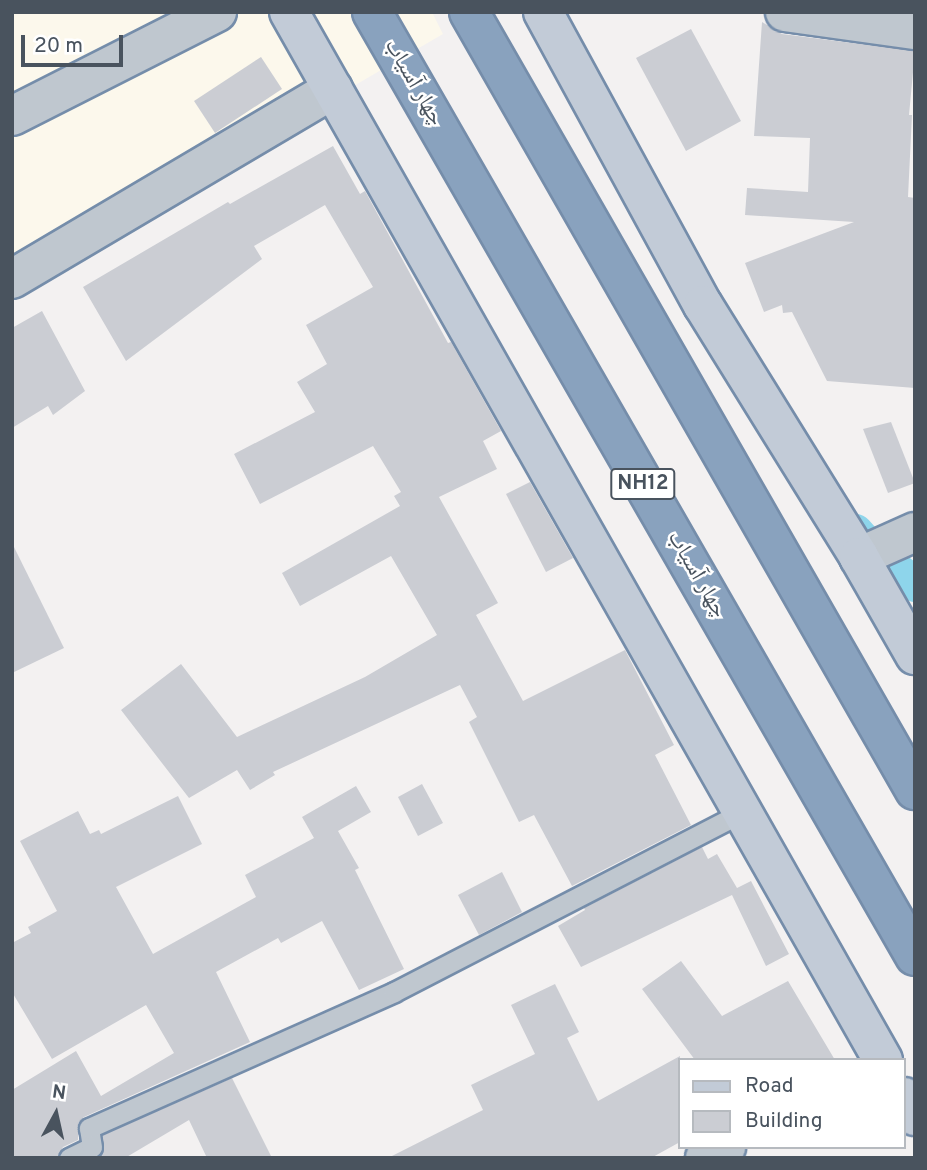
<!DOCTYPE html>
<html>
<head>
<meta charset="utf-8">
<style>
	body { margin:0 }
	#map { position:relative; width:927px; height:1170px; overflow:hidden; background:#f3f1f1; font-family:Overpass,"Noto Naskh Arabic",sans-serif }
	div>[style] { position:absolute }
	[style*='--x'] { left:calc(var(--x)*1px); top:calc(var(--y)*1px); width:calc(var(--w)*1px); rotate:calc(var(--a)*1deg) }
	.commercial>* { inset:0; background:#fcf8ec }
	.canal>* { height:35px; margin:-17.5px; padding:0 17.5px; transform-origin:17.5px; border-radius:17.5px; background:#8ed5eb }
	.building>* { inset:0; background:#cbcdd3 }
	.roads { filter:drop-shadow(2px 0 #758daa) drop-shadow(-2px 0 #758daa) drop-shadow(0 2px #758daa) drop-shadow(0 -2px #758daa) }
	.lane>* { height:19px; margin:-9.5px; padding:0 9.5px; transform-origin:9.5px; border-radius:9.5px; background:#bfc7cf }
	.street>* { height:38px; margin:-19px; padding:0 19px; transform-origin:19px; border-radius:19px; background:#bfc7cf }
	.secondary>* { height:38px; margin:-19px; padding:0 19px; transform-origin:19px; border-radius:19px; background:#c2cbd7 }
	.highway>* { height:38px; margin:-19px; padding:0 19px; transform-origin:19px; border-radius:19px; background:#89a2be }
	span { translate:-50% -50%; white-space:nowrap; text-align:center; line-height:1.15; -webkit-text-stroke:5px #fff; paint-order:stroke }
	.shield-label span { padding:2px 5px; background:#fff; border:2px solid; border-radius:5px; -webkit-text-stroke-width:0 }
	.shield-label { font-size:21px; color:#49535e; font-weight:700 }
	.street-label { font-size:23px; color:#49535e }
	.frame { position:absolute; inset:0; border:14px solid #49535e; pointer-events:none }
	.legend { position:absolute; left:678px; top:1058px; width:228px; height:91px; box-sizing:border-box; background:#fff; border:2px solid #b6babf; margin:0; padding:9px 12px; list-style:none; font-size:21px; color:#49535e }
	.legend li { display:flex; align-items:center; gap:14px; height:35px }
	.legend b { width:35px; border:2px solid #b6babf }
	.north { position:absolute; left:21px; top:1079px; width:70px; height:70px; -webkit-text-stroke:5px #fff; paint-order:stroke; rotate:8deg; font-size:19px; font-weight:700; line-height:28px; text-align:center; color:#49535e }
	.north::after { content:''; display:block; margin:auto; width:24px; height:32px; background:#49535e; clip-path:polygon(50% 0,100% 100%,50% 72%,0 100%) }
	.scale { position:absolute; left:21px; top:35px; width:102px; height:32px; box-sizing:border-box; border:4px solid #49535e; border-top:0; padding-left:9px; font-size:21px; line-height:24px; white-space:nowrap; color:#49535e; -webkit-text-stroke:5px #fff; paint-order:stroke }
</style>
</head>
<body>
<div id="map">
	<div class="commercial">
		<i style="clip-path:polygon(12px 12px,432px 12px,443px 34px,12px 285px)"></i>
	</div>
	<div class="canal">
		<i style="--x:855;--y:531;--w:28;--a:48"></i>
		<i style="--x:874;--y:552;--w:52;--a:38"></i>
	</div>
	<div class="building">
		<i style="clip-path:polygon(762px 22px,782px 34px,915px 51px,909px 115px,912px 115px,908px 197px,915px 198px,915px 388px,827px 381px,792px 312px,783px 313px,782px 305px,764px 312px,745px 263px,854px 222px,745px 215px,747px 188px,808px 192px,810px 138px,754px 136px)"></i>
		<i style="clip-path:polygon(691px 29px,741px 121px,686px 151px,636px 58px)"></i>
		<i style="clip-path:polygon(261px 57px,282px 89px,215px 133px,194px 101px)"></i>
		<i style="clip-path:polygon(333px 146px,360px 194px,365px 191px,448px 343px,451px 342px,501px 431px,483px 441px,497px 469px,439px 497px,498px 603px,476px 615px,523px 701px,625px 650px,674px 745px,655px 755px,691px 825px,572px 886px,534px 815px,519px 822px,469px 722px,477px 717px,460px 685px,273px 772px,275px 775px,250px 790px,237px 770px,189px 798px,121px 710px,181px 664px,237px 737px,365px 677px,437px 635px,391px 556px,300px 606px,282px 573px,400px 506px,394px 496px,401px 492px,373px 446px,260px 504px,234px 454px,315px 412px,297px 382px,327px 364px,306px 325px,373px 287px,325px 205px,254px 246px,262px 259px,126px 361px,83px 287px,228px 202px,230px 204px)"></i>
		<i style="clip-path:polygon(42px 311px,85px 391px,53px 415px,48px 406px,12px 428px,12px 328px)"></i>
		<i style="clip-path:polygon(891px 422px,915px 483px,888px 493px,863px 429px)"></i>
		<i style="clip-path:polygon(530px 482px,573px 558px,546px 572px,506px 494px)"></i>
		<i style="clip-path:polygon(12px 543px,64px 648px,12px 673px)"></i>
		<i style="clip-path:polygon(422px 784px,443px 823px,418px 836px,398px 797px)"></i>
		<i style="clip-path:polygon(356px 786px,371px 812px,338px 831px,359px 868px,355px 870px,404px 969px,359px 990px,322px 921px,281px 943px,278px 938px,216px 972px,250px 1042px,84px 1117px,78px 1123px,78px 1140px,63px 1147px,57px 1158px,12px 1158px,12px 1090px,76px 1051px,101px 1096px,174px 1053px,146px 1005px,52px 1059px,12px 992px,12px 943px,31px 933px,28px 927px,57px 911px,20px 841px,78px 811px,90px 834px,99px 830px,101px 834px,178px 796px,202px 844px,116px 887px,153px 954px,256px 897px,245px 875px,314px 838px,302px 817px)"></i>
		<i style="clip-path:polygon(702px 847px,708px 859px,717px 854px,737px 888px,751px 881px,789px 954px,766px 966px,732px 895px,581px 967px,558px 926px,585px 910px,584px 908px)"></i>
		<i style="clip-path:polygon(502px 872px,522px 912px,479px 935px,458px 895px)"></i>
		<i style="clip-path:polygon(681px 961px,722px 1016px,788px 981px,835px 1060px,695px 1060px,642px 989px)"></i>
		<i style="clip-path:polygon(555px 984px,579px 1032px,567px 1038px,598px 1101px,680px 1056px,680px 1142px,651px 1158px,388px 1158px,483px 1110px,471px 1085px,535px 1054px,511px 1005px)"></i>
		<i style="clip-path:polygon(232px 1078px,272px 1158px,207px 1158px,189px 1120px,125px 1158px,98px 1158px,103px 1152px,103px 1135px)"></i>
	</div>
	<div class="roads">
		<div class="lane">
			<i style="--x:69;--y:1158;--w:25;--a:-26"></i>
			<i style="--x:92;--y:1147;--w:19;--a:-99"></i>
			<i style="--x:89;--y:1128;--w:334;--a:-24"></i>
			<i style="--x:394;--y:992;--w:393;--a:-27.3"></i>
		</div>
		<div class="street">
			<i style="--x:785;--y:12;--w:131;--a:7.9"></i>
			<i style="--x:12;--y:116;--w:230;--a:-26.9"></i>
			<i style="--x:12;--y:279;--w:373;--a:-30.6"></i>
			<i style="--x:859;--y:557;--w:61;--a:-24.1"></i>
			<i style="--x:705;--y:1158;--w:24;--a:-28"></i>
		</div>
		<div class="secondary">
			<i style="--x:289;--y:12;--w:1205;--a:60.46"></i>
			<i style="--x:543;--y:12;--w:334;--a:61.4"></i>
			<i style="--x:703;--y:305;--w:296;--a:58.2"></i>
			<i style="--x:859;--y:557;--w:113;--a:60.3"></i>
			<i style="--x:904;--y:1097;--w:22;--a:60"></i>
		</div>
		<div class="highway">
			<i style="--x:372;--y:12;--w:1089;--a:60.09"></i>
			<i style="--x:469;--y:12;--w:897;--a:60.18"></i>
		</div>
	</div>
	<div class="shield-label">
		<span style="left:643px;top:484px">NH12</span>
	</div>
	<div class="street-label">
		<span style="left:413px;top:83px;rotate:60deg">چهار آسیاب</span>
		<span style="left:696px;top:575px;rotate:60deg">چهار آسیاب</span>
	</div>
	<div class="frame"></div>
	<ul class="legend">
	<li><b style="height:9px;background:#c2cbd7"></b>Road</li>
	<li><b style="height:19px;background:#cbcdd3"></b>Building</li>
	</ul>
	<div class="north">N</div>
	<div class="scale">20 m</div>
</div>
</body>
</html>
